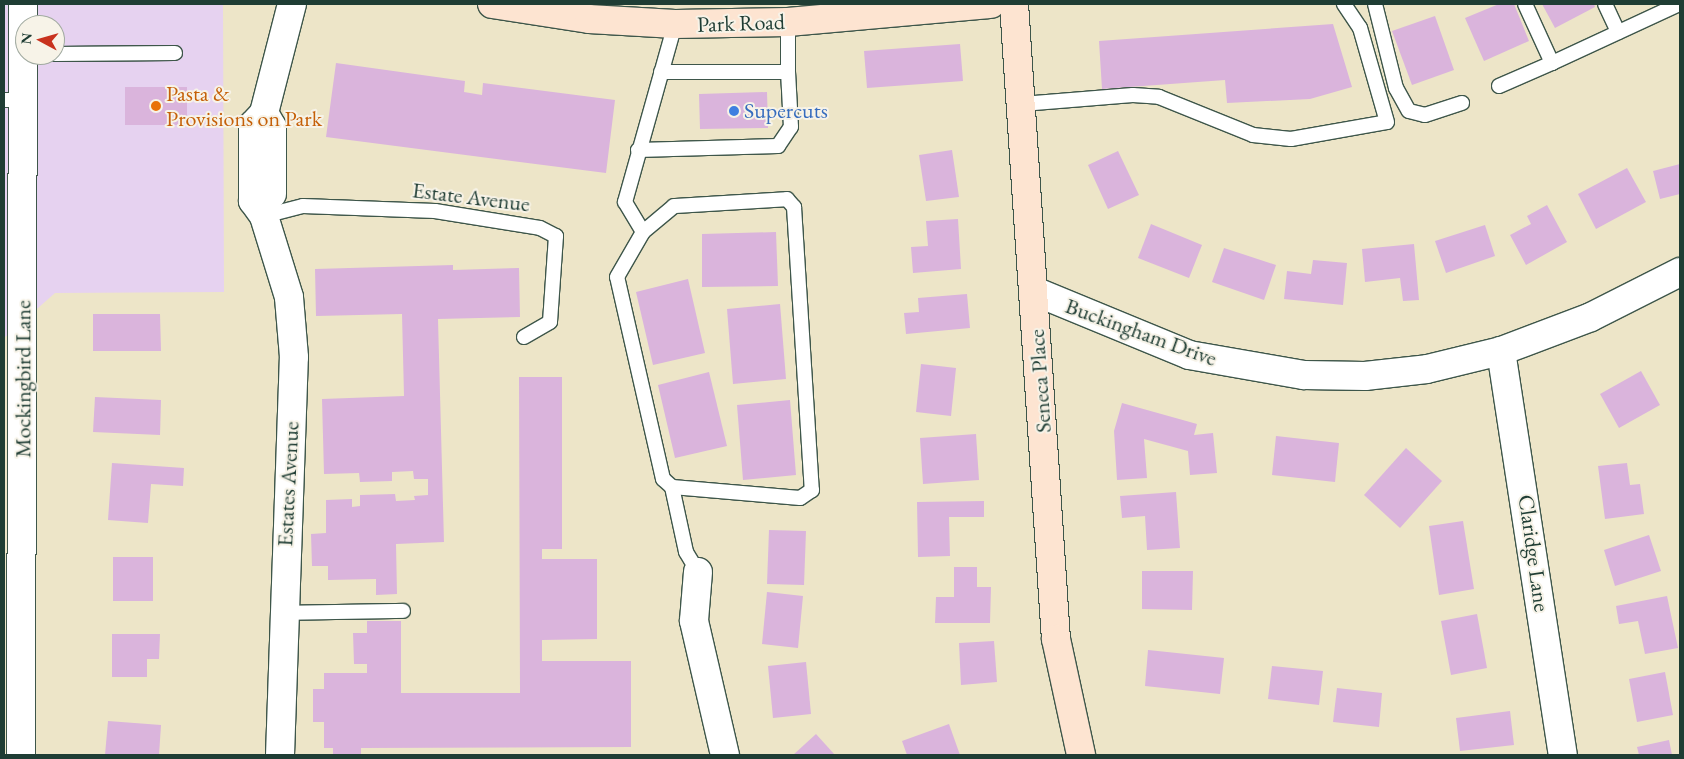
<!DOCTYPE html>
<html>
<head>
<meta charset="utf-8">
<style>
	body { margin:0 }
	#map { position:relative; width:1684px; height:759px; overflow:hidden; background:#ede5c8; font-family:"EB Garamond",serif }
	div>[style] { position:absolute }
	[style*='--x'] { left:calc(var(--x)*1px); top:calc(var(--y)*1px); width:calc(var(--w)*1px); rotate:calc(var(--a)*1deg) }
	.built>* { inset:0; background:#e6d2f0 }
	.building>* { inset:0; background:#dab4dc }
	.roads { filter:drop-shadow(1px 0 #3e564a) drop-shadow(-1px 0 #3e564a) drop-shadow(0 1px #3e564a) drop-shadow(0 -1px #3e564a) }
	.lane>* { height:14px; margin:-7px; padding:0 7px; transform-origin:7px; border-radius:7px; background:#fff }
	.street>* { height:28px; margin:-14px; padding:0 14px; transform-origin:14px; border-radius:14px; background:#fff }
	.secondary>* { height:28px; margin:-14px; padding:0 14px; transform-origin:14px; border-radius:14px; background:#fde4d1 }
	.dots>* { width:14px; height:14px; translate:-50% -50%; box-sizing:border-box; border:2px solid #f7f3e8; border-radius:50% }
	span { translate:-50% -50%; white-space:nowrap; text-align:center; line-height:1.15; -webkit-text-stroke:4px #f7f3e8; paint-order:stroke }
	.street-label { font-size:22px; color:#1f3d34 }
	.food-label { font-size:22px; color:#c56008 }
	.left { translate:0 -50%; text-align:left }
	.shop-label { font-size:22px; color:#366cbe }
	.frame { position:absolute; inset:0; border:5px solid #1f3d34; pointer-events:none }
	.north { position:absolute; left:15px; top:15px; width:50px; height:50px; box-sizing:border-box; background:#f7f3e8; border:1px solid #a1aaa0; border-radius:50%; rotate:276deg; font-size:14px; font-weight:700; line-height:20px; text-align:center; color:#1f3d34 }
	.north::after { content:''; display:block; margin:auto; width:18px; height:22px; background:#c8321e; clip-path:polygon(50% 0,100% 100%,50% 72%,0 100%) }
</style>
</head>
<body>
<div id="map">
	<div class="built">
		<i style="clip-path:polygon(evenodd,4px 4px,223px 4px,224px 292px,55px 293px,4px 338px,4px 4px,25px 25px,55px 25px,55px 55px,25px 55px,25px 25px)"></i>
	</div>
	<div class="building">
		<i style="clip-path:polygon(1499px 4px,1514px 4px,1529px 41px,1484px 61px,1465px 18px)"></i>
		<i style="clip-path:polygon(1542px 4px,1594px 4px,1595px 7px,1555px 28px)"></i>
		<i style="clip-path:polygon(1435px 16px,1454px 70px,1412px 85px,1392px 31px)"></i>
		<i style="clip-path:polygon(1333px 24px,1352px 87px,1310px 99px,1227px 103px,1225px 80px,1102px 89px,1099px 41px)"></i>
		<i style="clip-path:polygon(960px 44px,963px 81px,867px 88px,864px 51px)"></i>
		<i style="clip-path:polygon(336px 63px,465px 81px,464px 92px,482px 95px,483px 83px,615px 100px,606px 173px,326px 137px)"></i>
		<i style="clip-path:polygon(125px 87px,187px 87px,187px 125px,125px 125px)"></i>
		<i style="clip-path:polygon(767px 92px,768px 128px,700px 129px,699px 94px)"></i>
		<i style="clip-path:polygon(952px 150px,959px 197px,926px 201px,919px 155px)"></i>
		<i style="clip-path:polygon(1118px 151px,1139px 195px,1108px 209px,1088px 165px)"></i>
		<i style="clip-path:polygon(1680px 164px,1680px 194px,1660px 199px,1653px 171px)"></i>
		<i style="clip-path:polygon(1627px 168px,1646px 202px,1596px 229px,1578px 194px)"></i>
		<i style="clip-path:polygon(1547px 205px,1567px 242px,1526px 265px,1510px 235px,1531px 224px,1527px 216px)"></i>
		<i style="clip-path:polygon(958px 219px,961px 269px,913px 273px,911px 247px,928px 246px,926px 221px)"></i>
		<i style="clip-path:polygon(1151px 224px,1202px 245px,1189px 278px,1138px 258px)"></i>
		<i style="clip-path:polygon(1485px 225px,1495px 256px,1446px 273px,1435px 241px)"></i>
		<i style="clip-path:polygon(776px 232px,778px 286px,702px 287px,702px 234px)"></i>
		<i style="clip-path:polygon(1414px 244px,1419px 300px,1403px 301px,1400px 278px,1365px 282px,1362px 249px)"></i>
		<i style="clip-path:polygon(1224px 248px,1276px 265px,1264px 300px,1212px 282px)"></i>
		<i style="clip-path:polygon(1313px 260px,1347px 263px,1343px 305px,1284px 299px,1287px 271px,1311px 274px)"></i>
		<i style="clip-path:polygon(453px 265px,453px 270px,519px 268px,520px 317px,438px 319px,444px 542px,396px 544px,397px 594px,376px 595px,376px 579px,328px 580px,328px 566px,312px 566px,311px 534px,326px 533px,326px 500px,352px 499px,352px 507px,360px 506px,360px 495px,395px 494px,396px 501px,415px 500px,414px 496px,428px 495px,428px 479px,414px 479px,413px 471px,392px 472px,392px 481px,360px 482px,359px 473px,324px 474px,322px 399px,404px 396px,402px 314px,316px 316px,315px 269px)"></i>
		<i style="clip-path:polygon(688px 279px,705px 353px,653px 365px,636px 292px)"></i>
		<i style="clip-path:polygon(967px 294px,970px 328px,906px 334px,904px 313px,919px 312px,918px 298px)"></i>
		<i style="clip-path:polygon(780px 304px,786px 379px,733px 384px,727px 309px)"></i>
		<i style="clip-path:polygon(93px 314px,160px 314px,161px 351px,93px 351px)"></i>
		<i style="clip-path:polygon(921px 364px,956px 368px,951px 416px,916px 412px)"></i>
		<i style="clip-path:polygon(1641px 371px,1660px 405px,1619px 428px,1600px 394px)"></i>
		<i style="clip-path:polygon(709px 372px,727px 446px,675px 458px,658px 385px)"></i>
		<i style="clip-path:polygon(519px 377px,562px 377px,562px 549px,542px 549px,542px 559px,597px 559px,597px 639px,542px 640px,542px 661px,631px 661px,631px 747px,361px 748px,361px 755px,333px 755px,333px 748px,324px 748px,324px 722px,313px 722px,313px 689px,324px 689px,324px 673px,367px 673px,367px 664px,354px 664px,353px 633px,367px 633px,367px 621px,401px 621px,401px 693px,520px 693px)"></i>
		<i style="clip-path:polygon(95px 397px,161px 400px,160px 435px,93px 432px)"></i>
		<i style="clip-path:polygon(790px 400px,796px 475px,743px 480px,737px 405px)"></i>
		<i style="clip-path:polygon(1122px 403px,1197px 424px,1194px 435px,1213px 433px,1217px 473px,1190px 475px,1188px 451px,1144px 439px,1147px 478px,1117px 480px,1114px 431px)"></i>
		<i style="clip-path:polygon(976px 434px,979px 480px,923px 484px,920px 438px)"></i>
		<i style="clip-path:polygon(1276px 436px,1339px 443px,1335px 482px,1272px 475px)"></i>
		<i style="clip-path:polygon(1406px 448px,1442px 481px,1400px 528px,1364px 495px)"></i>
		<i style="clip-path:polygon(112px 463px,184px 468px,183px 486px,151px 484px,148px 523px,108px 520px)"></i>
		<i style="clip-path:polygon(1627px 463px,1630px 485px,1640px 484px,1644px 514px,1605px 519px,1598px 466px)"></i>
		<i style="clip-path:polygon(1176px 492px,1180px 548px,1147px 550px,1145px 516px,1122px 518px,1120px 496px)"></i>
		<i style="clip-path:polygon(984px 501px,984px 517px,949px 517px,950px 556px,918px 557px,917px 502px)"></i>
		<i style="clip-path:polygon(1463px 521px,1474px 589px,1439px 595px,1429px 526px)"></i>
		<i style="clip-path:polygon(769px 530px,806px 531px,804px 585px,767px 584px)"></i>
		<i style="clip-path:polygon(1649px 535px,1661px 571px,1615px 586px,1604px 550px)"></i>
		<i style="clip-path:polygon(113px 557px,153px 557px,153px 601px,113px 601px)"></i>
		<i style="clip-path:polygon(954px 567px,977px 567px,977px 587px,991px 587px,990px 623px,935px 623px,936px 597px,954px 597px)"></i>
		<i style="clip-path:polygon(1142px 571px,1193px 571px,1192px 610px,1142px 609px)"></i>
		<i style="clip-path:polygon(767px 592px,803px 596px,798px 648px,762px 644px)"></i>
		<i style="clip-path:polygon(1667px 596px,1678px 648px,1645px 654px,1638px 621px,1619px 624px,1616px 606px)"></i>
		<i style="clip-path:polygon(1477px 614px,1487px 668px,1451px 675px,1441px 621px)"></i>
		<i style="clip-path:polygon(112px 634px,160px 634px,159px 659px,147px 659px,147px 677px,112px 677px)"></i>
		<i style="clip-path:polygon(994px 641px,997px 682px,961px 685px,959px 643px)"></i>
		<i style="clip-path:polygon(1148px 650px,1224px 658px,1220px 694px,1145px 686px)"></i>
		<i style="clip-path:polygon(806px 662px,811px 714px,773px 718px,768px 666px)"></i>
		<i style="clip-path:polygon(1272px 666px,1323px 671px,1319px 705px,1268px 699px)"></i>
		<i style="clip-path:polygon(1665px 672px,1673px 715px,1637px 722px,1629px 679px)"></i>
		<i style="clip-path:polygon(1337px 688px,1382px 693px,1379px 727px,1333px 722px)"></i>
		<i style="clip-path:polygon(1510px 711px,1514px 745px,1460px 751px,1456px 718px)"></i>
		<i style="clip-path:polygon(108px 721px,161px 725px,159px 755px,105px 755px)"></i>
		<i style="clip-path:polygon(949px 724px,960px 755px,907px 755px,902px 741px)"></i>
		<i style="clip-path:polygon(816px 734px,835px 755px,793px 755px)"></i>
		<i style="clip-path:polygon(1669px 740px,1672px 755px,1639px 755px,1637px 747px)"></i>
	</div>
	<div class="roads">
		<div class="lane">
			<i style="--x:1375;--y:4;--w:87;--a:76"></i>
			<i style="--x:1396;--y:88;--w:26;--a:61"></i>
			<i style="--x:1409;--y:111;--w:16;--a:14"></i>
			<i style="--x:1425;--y:115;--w:39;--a:-18"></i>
			<i style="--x:1525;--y:4;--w:65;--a:65.4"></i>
			<i style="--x:1552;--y:63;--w:140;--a:-24.9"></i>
			<i style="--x:1605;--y:4;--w:31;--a:65"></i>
			<i style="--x:55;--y:54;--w:120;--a:-0.5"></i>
			<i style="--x:661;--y:72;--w:127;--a:0"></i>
			<i style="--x:788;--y:72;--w:50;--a:-90"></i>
			<i style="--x:1499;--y:86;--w:58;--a:-23.5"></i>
			<i style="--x:4;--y:100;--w:19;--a:0"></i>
			<i style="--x:1022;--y:104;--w:111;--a:-4.6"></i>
			<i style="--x:1133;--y:95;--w:26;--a:4"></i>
			<i style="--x:1159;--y:97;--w:101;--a:22"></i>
			<i style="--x:1253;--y:135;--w:38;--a:6"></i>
			<i style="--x:1291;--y:139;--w:97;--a:-10"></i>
			<i style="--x:1387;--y:122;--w:98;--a:-106"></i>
			<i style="--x:1360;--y:28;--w:29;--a:-124"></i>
			<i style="--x:638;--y:150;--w:140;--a:-1.6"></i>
			<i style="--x:778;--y:146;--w:23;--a:-56"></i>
			<i style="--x:791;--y:127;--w:55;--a:-93.1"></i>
			<i style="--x:787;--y:199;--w:11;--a:49"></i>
			<i style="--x:794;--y:207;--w:284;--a:86.4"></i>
			<i style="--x:812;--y:490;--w:14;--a:146"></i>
			<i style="--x:800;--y:498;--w:128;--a:-175.1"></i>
			<i style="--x:672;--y:487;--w:12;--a:-138"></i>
			<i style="--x:663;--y:479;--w:207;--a:-102.8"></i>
			<i style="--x:617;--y:277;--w:52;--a:-60"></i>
			<i style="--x:643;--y:232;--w:40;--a:-40"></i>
			<i style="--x:674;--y:206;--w:113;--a:-3.5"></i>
			<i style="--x:264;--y:216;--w:40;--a:-14.4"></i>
			<i style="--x:303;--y:206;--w:132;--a:2.2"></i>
			<i style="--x:435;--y:211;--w:106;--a:9.2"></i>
			<i style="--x:540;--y:228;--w:18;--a:27"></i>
			<i style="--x:556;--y:236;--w:86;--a:94"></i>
			<i style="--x:550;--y:322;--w:30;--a:150"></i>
			<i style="--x:643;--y:232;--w:35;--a:-121"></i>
			<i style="--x:625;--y:202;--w:185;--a:-74.3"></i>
			<i style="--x:672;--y:487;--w:66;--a:77.8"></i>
			<i style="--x:686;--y:552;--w:23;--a:59"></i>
			<i style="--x:283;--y:613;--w:120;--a:-1"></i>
		</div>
		<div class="street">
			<i style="--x:264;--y:113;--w:16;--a:60"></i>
			<i style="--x:272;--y:127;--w:67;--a:90"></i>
			<i style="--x:1034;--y:291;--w:168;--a:22.4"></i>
			<i style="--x:1189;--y:355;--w:117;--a:9.9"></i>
			<i style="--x:1304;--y:375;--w:61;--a:0.9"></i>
			<i style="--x:1365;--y:376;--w:62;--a:-6.4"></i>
			<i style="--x:1427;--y:369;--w:76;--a:-13.7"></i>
			<i style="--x:1501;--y:351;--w:96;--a:-20.7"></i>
			<i style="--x:1591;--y:317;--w:100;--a:-26.8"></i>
			<i style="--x:1501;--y:351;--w:409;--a:81.3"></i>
			<i style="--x:698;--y:572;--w:49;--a:94.7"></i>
			<i style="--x:694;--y:621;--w:138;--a:77"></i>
			<i style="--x:21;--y:755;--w:751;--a:-89.85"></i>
			<i style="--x:280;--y:755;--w:398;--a:-88"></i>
			<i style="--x:294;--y:357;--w:60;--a:-94.8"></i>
			<i style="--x:289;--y:297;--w:85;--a:-107.2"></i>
			<i style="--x:264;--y:216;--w:19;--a:-126"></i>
			<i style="--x:253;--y:201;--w:76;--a:-90"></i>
			<i style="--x:253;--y:125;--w:16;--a:-47"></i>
			<i style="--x:264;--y:113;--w:113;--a:-75.6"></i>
		</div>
		<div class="secondary">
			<i style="--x:492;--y:4;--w:98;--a:8.8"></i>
			<i style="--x:589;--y:19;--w:86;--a:3.3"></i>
			<i style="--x:675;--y:24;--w:113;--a:-1"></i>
			<i style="--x:788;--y:22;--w:204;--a:-5.1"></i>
			<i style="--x:1014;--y:4;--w:636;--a:86.22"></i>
			<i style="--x:1056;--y:639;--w:119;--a:77.8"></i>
		</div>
	</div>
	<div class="dots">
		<i style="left:156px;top:106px;background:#e8710a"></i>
		<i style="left:734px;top:111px;background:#3f7fe0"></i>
	</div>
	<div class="street-label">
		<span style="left:741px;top:23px;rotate:-2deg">Park Road</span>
		<span style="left:471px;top:197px;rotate:7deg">Estate Avenue</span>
		<span style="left:1141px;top:332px;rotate:20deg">Buckingham Drive</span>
		<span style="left:23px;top:379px;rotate:-90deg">Mockingbird Lane</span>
		<span style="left:1040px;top:381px;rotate:-94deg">Seneca Place</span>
		<span style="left:288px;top:484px;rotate:-87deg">Estates Avenue</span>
		<span style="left:1534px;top:553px;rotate:82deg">Claridge Lane</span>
	</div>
	<div class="food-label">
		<span class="left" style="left:166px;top:106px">Pasta &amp;<br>Provisions on Park</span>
	</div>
	<div class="shop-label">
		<span class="left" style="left:744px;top:111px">Supercuts</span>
	</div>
	<div class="frame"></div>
	<div class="north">N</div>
</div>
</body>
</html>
